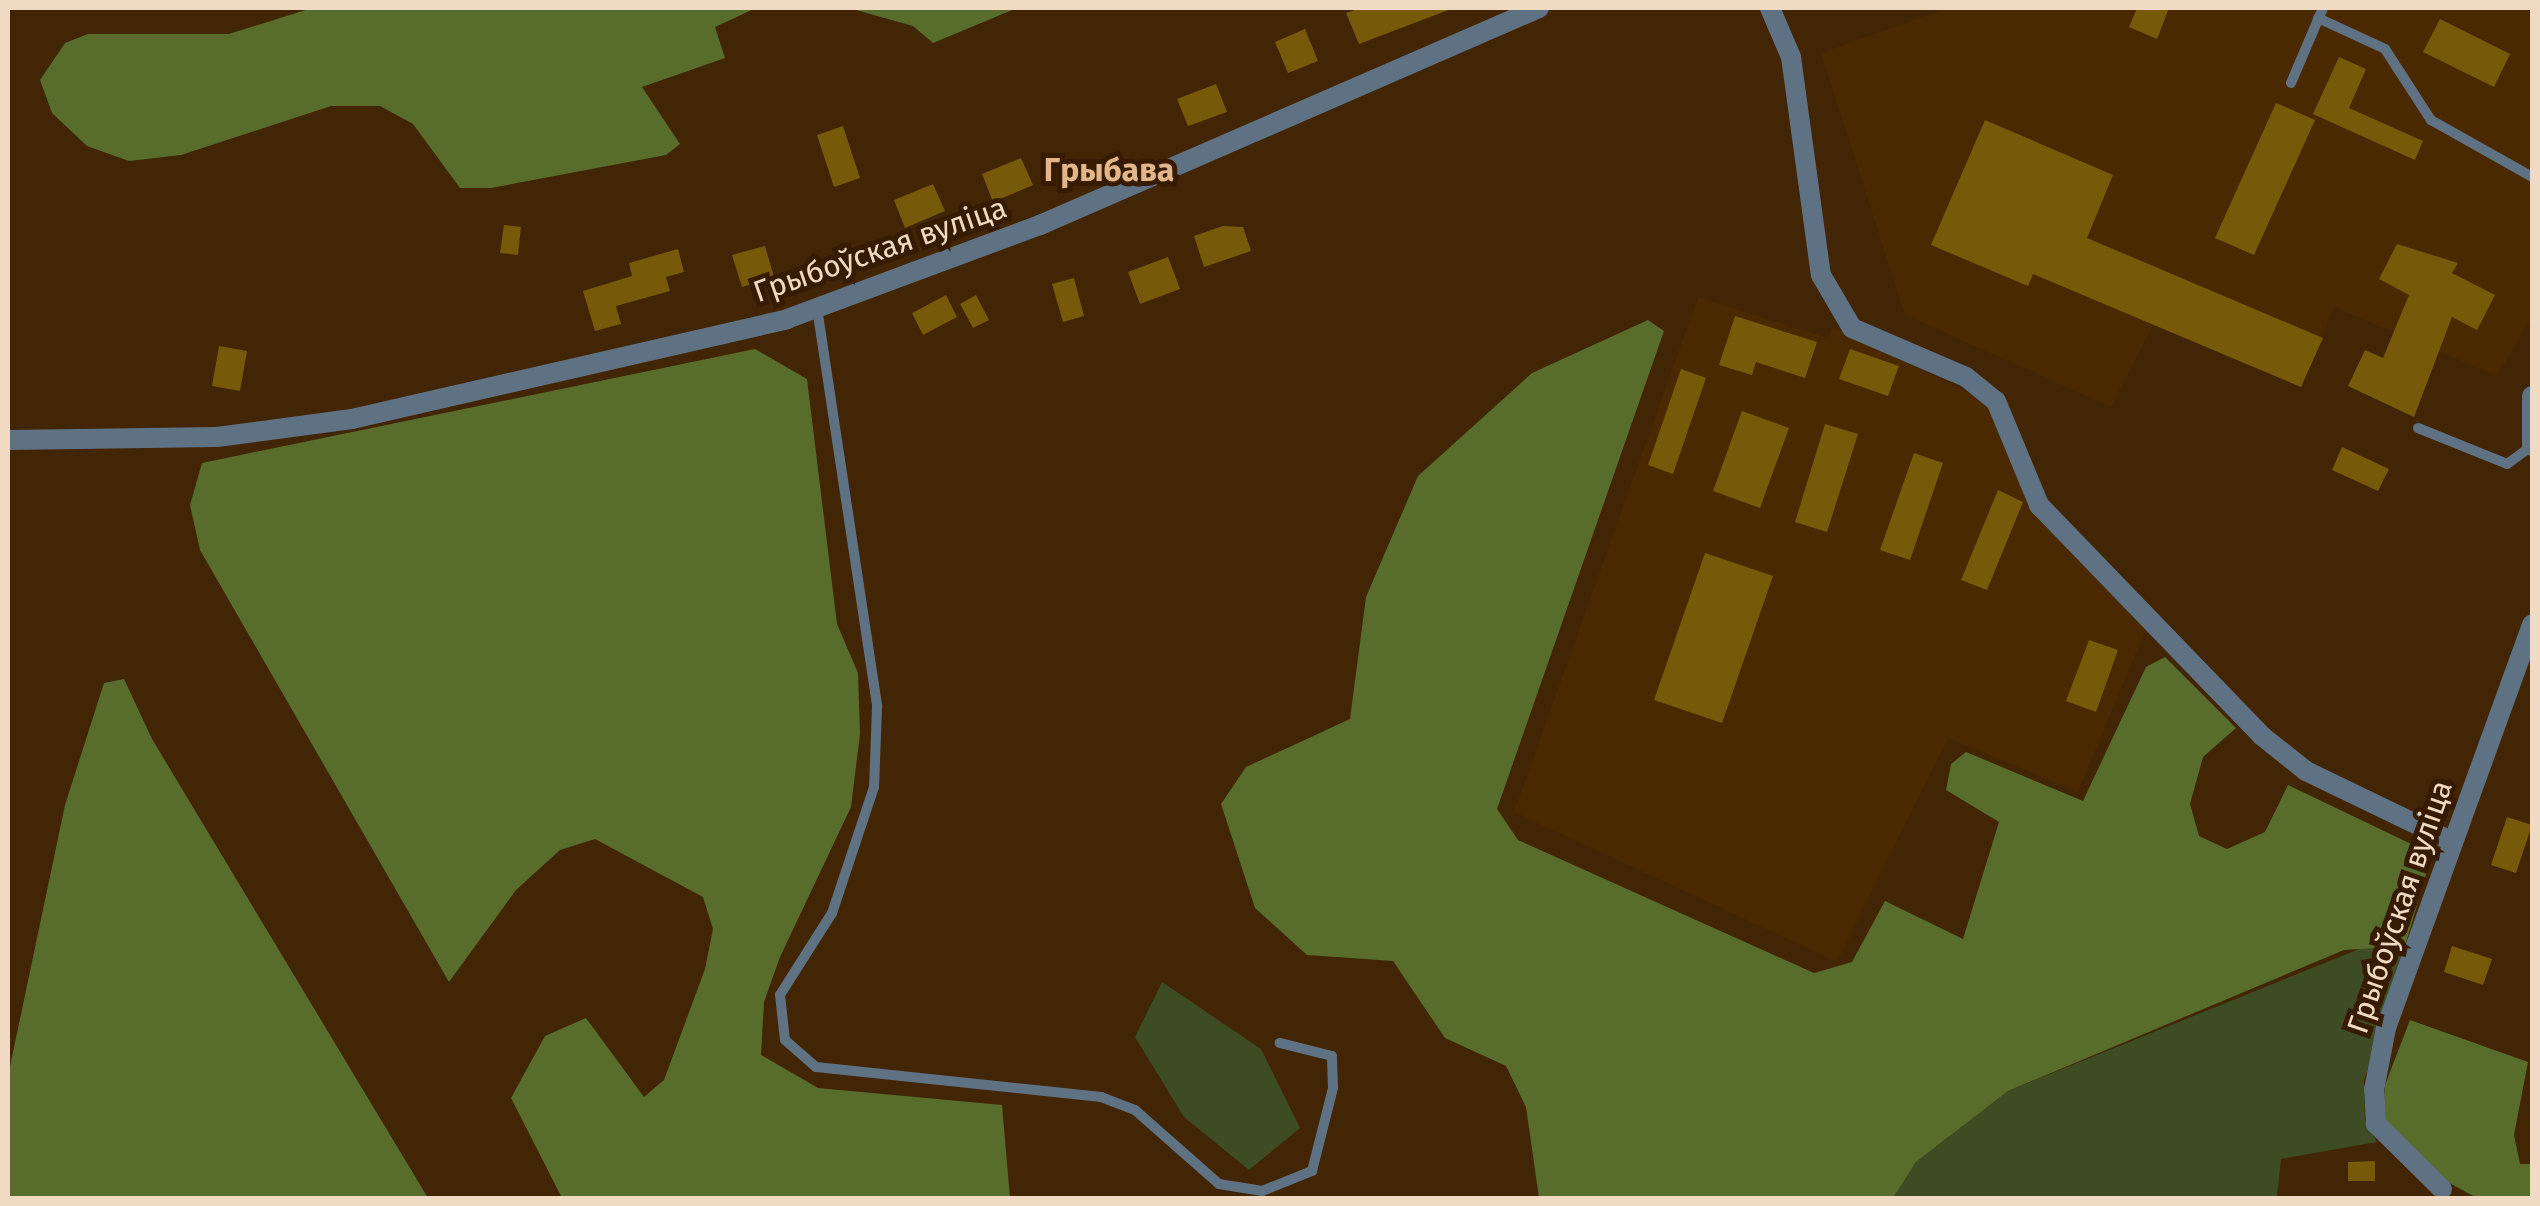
<!DOCTYPE html>
<html>
<head>
<meta charset="utf-8">
<style>
	body { margin:0 }
	#map { position:relative; width:2540px; height:1206px; overflow:hidden; background:#412504; font-family:"Fira Sans",sans-serif }
	div>[style] { position:absolute }
	[style*='--x'] { left:calc(var(--x)*1px); top:calc(var(--y)*1px); width:calc(var(--w)*1px); rotate:calc(var(--a)*1deg) }
	.built>* { inset:0; background:#4a2901 }
	.green>* { inset:0; background:#3e4c24 }
	.forest>* { inset:0; background:#586d2c }
	.building>* { inset:0; background:#765909 }
	.service>* { height:10px; margin:-5px; padding:0 5px; transform-origin:5px; border-radius:5px; background:#5f7283 }
	.minor>* { height:20px; margin:-10px; padding:0 10px; transform-origin:10px; border-radius:10px; background:#5f7283 }
	span { translate:-50% -50%; white-space:nowrap; text-align:center; line-height:1.15; -webkit-text-stroke:10px #371b00; paint-order:stroke }
	.street-label { font-size:30px; color:#f1dac4 }
	.neighbourhood-label { font-size:32px; color:#e2b58a; font-weight:700 }
	.frame { position:absolute; inset:0; border:10px solid #f1dac4; pointer-events:none }
</style>
</head>
<body>
<div id="map">
	<div class="built">
		<i style="clip-path:polygon(1948px 8px,2532px 8px,2532px 318px,2497px 376px,2334px 307px,2301px 387px,2153px 325px,2111px 407px,1905px 315px,1821px 53px)"></i>
		<i style="clip-path:polygon(1698px 297px,1828px 338px,1832px 327px,1986px 401px,2033px 508px,2146px 629px,2078px 792px,1948px 738px,1837px 962px,1514px 812px)"></i>
	</div>
	<div class="green">
		<i style="clip-path:polygon(2374px 943px,2405px 946px,2364px 1081px,2365px 1120px,2377px 1142px,2281px 1159px,2277px 1198px,1893px 1198px,1916px 1162px,2008px 1091px)"></i>
		<i style="clip-path:polygon(1162px 982px,1261px 1049px,1300px 1128px,1249px 1170px,1184px 1117px,1135px 1037px)"></i>
	</div>
	<div class="forest">
		<i style="clip-path:polygon(312px 8px,756px 8px,715px 27px,725px 58px,642px 87px,680px 144px,666px 155px,491px 188px,460px 188px,413px 124px,380px 106px,331px 106px,181px 155px,129px 161px,87px 146px,52px 113px,40px 80px,65px 43px,88px 34px,229px 34px)"></i>
		<i style="clip-path:polygon(849px 8px,1017px 8px,933px 43px,913px 26px)"></i>
		<i style="clip-path:polygon(1648px 320px,1664px 331px,1497px 809px,1518px 840px,1814px 973px,1852px 962px,1885px 901px,1963px 939px,1999px 822px,1946px 790px,1951px 764px,1966px 752px,2083px 801px,2146px 667px,2165px 657px,2236px 728px,2203px 757px,2190px 804px,2199px 836px,2227px 849px,2265px 832px,2288px 785px,2432px 854px,2405px 946px,2344px 950px,2008px 1091px,1916px 1162px,1893px 1198px,1539px 1198px,1526px 1107px,1506px 1066px,1445px 1038px,1393px 961px,1307px 955px,1255px 908px,1221px 804px,1246px 767px,1350px 719px,1366px 597px,1418px 476px,1532px 373px)"></i>
		<i style="clip-path:polygon(755px 349px,807px 379px,837px 624px,858px 673px,860px 734px,851px 807px,780px 957px,764px 1002px,761px 1055px,818px 1088px,1002px 1105px,1010px 1198px,562px 1198px,511px 1098px,545px 1036px,586px 1018px,644px 1097px,664px 1080px,705px 969px,713px 929px,703px 897px,595px 839px,560px 850px,516px 890px,449px 982px,200px 550px,190px 505px,202px 463px)"></i>
		<i style="clip-path:polygon(124px 679px,152px 739px,428px 1198px,8px 1198px,8px 1076px,65px 805px,104px 683px)"></i>
		<i style="clip-path:polygon(2410px 1020px,2528px 1062px,2514px 1135px,2520px 1164px,2532px 1164px,2532px 1198px,2477px 1198px,2435px 1175px,2383px 1121px,2385px 1085px)"></i>
	</div>
	<div class="building">
		<i style="clip-path:polygon(1360px 8px,1454px 8px,1359px 44px,1346px 13px)"></i>
		<i style="clip-path:polygon(2137px 8px,2169px 8px,2157px 39px,2129px 27px)"></i>
		<i style="clip-path:polygon(2440px 19px,2510px 54px,2494px 87px,2423px 52px)"></i>
		<i style="clip-path:polygon(1305px 29px,1318px 61px,1288px 73px,1275px 42px)"></i>
		<i style="clip-path:polygon(2339px 57px,2366px 69px,2349px 108px,2423px 141px,2415px 160px,2313px 114px)"></i>
		<i style="clip-path:polygon(1216px 84px,1227px 112px,1188px 126px,1177px 99px)"></i>
		<i style="clip-path:polygon(2276px 103px,2315px 120px,2254px 255px,2215px 238px)"></i>
		<i style="clip-path:polygon(1985px 120px,2113px 175px,2087px 238px,2323px 338px,2301px 387px,2033px 274px,2028px 286px,1931px 245px)"></i>
		<i style="clip-path:polygon(843px 126px,860px 178px,834px 187px,817px 135px)"></i>
		<i style="clip-path:polygon(1021px 158px,1033px 185px,993px 202px,982px 174px)"></i>
		<i style="clip-path:polygon(933px 184px,945px 211px,905px 228px,894px 200px)"></i>
		<i style="clip-path:polygon(504px 225px,521px 227px,518px 255px,500px 253px)"></i>
		<i style="clip-path:polygon(1223px 226px,1243px 227px,1251px 251px,1204px 267px,1194px 236px)"></i>
		<i style="clip-path:polygon(2397px 244px,2458px 263px,2452px 273px,2495px 295px,2477px 330px,2452px 317px,2414px 417px,2348px 386px,2365px 350px,2383px 358px,2409px 295px,2379px 279px)"></i>
		<i style="clip-path:polygon(765px 246px,774px 277px,742px 287px,732px 255px)"></i>
		<i style="clip-path:polygon(678px 249px,684px 272px,666px 277px,670px 291px,616px 306px,621px 324px,595px 331px,583px 291px,632px 276px,629px 263px)"></i>
		<i style="clip-path:polygon(1168px 257px,1180px 289px,1140px 304px,1128px 272px)"></i>
		<i style="clip-path:polygon(1074px 278px,1084px 316px,1063px 322px,1052px 284px)"></i>
		<i style="clip-path:polygon(946px 295px,957px 317px,923px 335px,912px 313px)"></i>
		<i style="clip-path:polygon(976px 295px,989px 320px,973px 328px,960px 304px)"></i>
		<i style="clip-path:polygon(1735px 316px,1817px 342px,1805px 378px,1756px 362px,1752px 375px,1719px 365px)"></i>
		<i style="clip-path:polygon(219px 346px,247px 351px,240px 391px,212px 386px)"></i>
		<i style="clip-path:polygon(1850px 349px,1899px 366px,1888px 396px,1839px 379px)"></i>
		<i style="clip-path:polygon(1681px 369px,1706px 378px,1673px 474px,1648px 465px)"></i>
		<i style="clip-path:polygon(1742px 411px,1789px 428px,1760px 508px,1713px 491px)"></i>
		<i style="clip-path:polygon(1825px 424px,1858px 434px,1827px 532px,1795px 522px)"></i>
		<i style="clip-path:polygon(2342px 447px,2389px 469px,2378px 491px,2332px 470px)"></i>
		<i style="clip-path:polygon(1914px 453px,1943px 463px,1910px 560px,1880px 550px)"></i>
		<i style="clip-path:polygon(1998px 490px,2023px 502px,1987px 590px,1961px 580px)"></i>
		<i style="clip-path:polygon(1705px 553px,1773px 576px,1722px 723px,1654px 700px)"></i>
		<i style="clip-path:polygon(2089px 640px,2118px 650px,2096px 712px,2066px 701px)"></i>
		<i style="clip-path:polygon(2507px 817px,2532px 825px,2516px 873px,2491px 865px)"></i>
		<i style="clip-path:polygon(2452px 946px,2492px 959px,2483px 985px,2444px 972px)"></i>
		<i style="clip-path:polygon(2375px 1161px,2375px 1181px,2348px 1181px,2348px 1162px)"></i>
	</div>
	<div class="service">
		<i style="--x:2318;--y:18;--w:74;--a:24.8"></i>
		<i style="--x:2385;--y:49;--w:85;--a:57.1"></i>
		<i style="--x:2431;--y:120;--w:116;--a:29.4"></i>
		<i style="--x:2291;--y:83;--w:82;--a:-66.9"></i>
		<i style="--x:817;--y:308;--w:403;--a:81.4"></i>
		<i style="--x:877;--y:707;--w:80;--a:92.1"></i>
		<i style="--x:874;--y:787;--w:133;--a:108.4"></i>
		<i style="--x:832;--y:913;--w:97;--a:122.4"></i>
		<i style="--x:780;--y:995;--w:45;--a:83.7"></i>
		<i style="--x:785;--y:1040;--w:41;--a:41.1"></i>
		<i style="--x:816;--y:1067;--w:287;--a:6"></i>
		<i style="--x:1101;--y:1097;--w:36;--a:21"></i>
		<i style="--x:1135;--y:1110;--w:112;--a:41.4"></i>
		<i style="--x:1219;--y:1184;--w:44;--a:9.2"></i>
		<i style="--x:1262;--y:1191;--w:54;--a:-21.8"></i>
		<i style="--x:1312;--y:1171;--w:86;--a:-75.8"></i>
		<i style="--x:1333;--y:1088;--w:32;--a:-92"></i>
		<i style="--x:1332;--y:1056;--w:54;--a:-166"></i>
		<i style="--x:2418;--y:428;--w:96;--a:22"></i>
		<i style="--x:2507;--y:464;--w:31;--a:-36"></i>
	</div>
	<div class="minor">
		<i style="--x:1770;--y:8;--w:53;--a:66.8"></i>
		<i style="--x:1791;--y:57;--w:220;--a:82.2"></i>
		<i style="--x:1821;--y:275;--w:61;--a:59.7"></i>
		<i style="--x:1852;--y:328;--w:124;--a:23.3"></i>
		<i style="--x:1966;--y:377;--w:38;--a:39"></i>
		<i style="--x:1996;--y:401;--w:113;--a:67.5"></i>
		<i style="--x:2039;--y:505;--w:321;--a:46"></i>
		<i style="--x:2262;--y:736;--w:56;--a:38.5"></i>
		<i style="--x:2306;--y:771;--w:161;--a:25.8"></i>
		<i style="--x:2532;--y:396;--w:50;--a:90"></i>
		<i style="--x:8;--y:440;--w:209;--a:-0.8"></i>
		<i style="--x:217;--y:437;--w:136;--a:-7.6"></i>
		<i style="--x:352;--y:419;--w:446;--a:-12.9"></i>
		<i style="--x:787;--y:319;--w:270;--a:-20.4"></i>
		<i style="--x:1040;--y:225;--w:544;--a:-23.5"></i>
		<i style="--x:2442;--y:1189;--w:93;--a:-135.4"></i>
		<i style="--x:2376;--y:1124;--w:34;--a:-93"></i>
		<i style="--x:2374;--y:1090;--w:63;--a:-79"></i>
		<i style="--x:2386;--y:1028;--w:429;--a:-70.1"></i>
	</div>
	<div class="street-label">
		<span style="left:880px;top:250px;rotate:-19deg">Грыбоўская вуліца</span>
		<span style="left:2400px;top:907px;rotate:-71deg">Грыбоўская вуліца</span>
	</div>
	<div class="neighbourhood-label">
		<span style="left:1109px;top:170px">Грыбава</span>
	</div>
	<div class="frame"></div>
</div>
</body>
</html>
